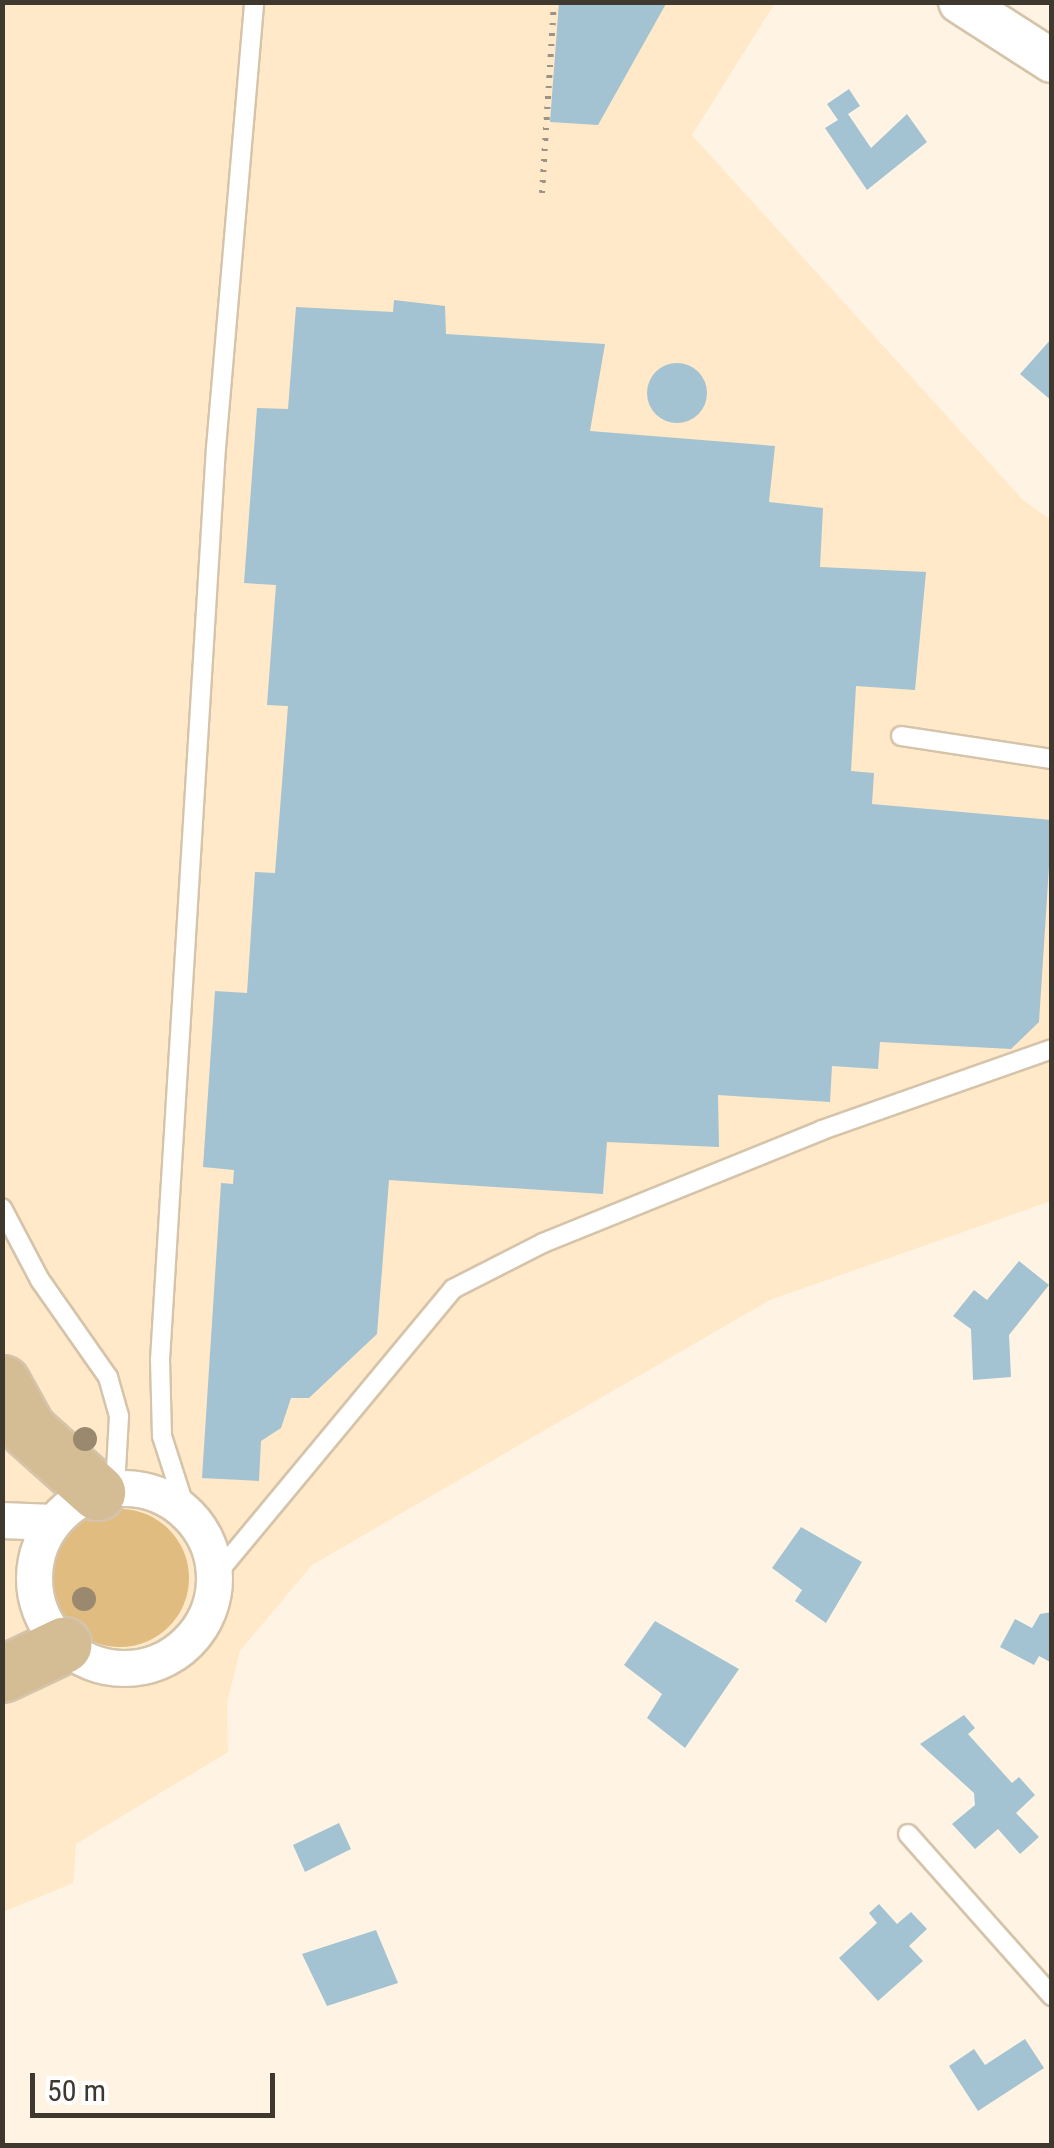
<!DOCTYPE html>
<html>
<head>
<meta charset="utf-8">
<style>
	body { margin:0 }
	#map { position:relative; width:1054px; height:2148px; overflow:hidden; background:#fff4e4; font-family:"Roboto Condensed",sans-serif }
	div>[style] { position:absolute }
	[style*='--x'] { left:calc(var(--x)*1px); top:calc(var(--y)*1px); width:calc(var(--w)*1px); rotate:calc(var(--a)*1deg) }
	.built>* { inset:0; background:#ffe9c8 }
	.green>* { inset:0; background:#e1bc80 }
	.round { border-radius:50% }
	.building>* { inset:0; background:#a3c2d2 }
	.path>* { height:6px; margin-top:-3px; transform-origin:0; background:repeating-linear-gradient(90deg,#9c9387 0 2.5px,transparent 0 10.5px) }
	.roads { filter:drop-shadow(2px 0 #d5c4aa) drop-shadow(-2px 0 #d5c4aa) drop-shadow(0 2px #d5c4aa) drop-shadow(0 -2px #d5c4aa) }
	.service>* { height:18px; margin:-9px; padding:0 9px; transform-origin:9px; border-radius:9px; background:#fff }
	.minor>* { height:35px; margin:-17.5px; padding:0 17.5px; transform-origin:17.5px; border-radius:17.5px; background:#fff }
	.minor>.ring { margin:-17.5px; padding:0; box-sizing:content-box; background:none; border:35px solid #fff; border-radius:50% }
	.tertiary>* { height:42px; margin:-21px; padding:0 21px; transform-origin:21px; border-radius:21px; background:#fff }
	.primary>* { height:55px; margin:-27.5px; padding:0 27.5px; transform-origin:27.5px; border-radius:27.5px; background:#d4bc95 }
	.trees>* { width:24px; height:24px; margin:-12px; border-radius:50%; background:#9a896e }
	span { translate:-50% -50%; white-space:nowrap; text-align:center; line-height:1.15; -webkit-text-stroke:10px #fff; paint-order:stroke }
	.frame { position:absolute; inset:0; border:5px solid #3f382e; pointer-events:none }
	.scale { position:absolute; left:30px; top:2073px; width:245px; height:45px; box-sizing:border-box; border:5px solid #3f382e; border-top:0; padding-left:12px; font-size:30px; line-height:35px; white-space:nowrap; color:#3f382e; -webkit-text-stroke:8px #fff; paint-order:stroke }
</style>
</head>
<body>
<div id="map">
	<div class="built">
		<i style="clip-path:polygon(3px 3px,775px 3px,692px 135px,1023px 500px,1051px 520px,1051px 1201px,770px 1300px,312px 1565px,240px 1651px,227px 1703px,228px 1752px,76px 1844px,73px 1883px,3px 1912px)"></i>
	</div>
	<div class="green">
		<i class="round" style="left:51px;top:1509px;width:138px;height:138px"></i>
	</div>
	<div class="building">
		<i style="clip-path:polygon(559px 2px,667px 2px,598px 125px,550px 122px)"></i>
		<i style="clip-path:polygon(849px 89px,860px 106px,848px 114px,871px 148px,907px 114px,927px 142px,867px 190px,825px 128px,838px 120px,827px 104px)"></i>
		<i style="clip-path:polygon(394px 300px,445px 306px,446px 334px,605px 344px,590px 431px,775px 446px,769px 502px,823px 508px,820px 567px,926px 572px,915px 690px,856px 686px,851px 771px,874px 773px,872px 804px,1052px 820px,1039px 1022px,1011px 1049px,880px 1042px,878px 1069px,832px 1066px,830px 1102px,718px 1095px,719px 1147px,607px 1142px,603px 1194px,389px 1180px,377px 1334px,309px 1398px,291px 1398px,281px 1428px,261px 1441px,259px 1481px,202px 1478px,221px 1183px,233px 1184px,234px 1170px,203px 1167px,215px 991px,247px 993px,255px 872px,275px 873px,288px 706px,267px 705px,276px 585px,244px 583px,257px 408px,288px 409px,296px 307px,393px 312px)"></i>
		<i style="clip-path:polygon(1052px 338px,1052px 401px,1020px 374px)"></i>
		<i class="round" style="left:647px;top:363px;width:60px;height:60px"></i>
		<i style="clip-path:polygon(1019px 1261px,1049px 1285px,1009px 1335px,1011px 1377px,973px 1380px,971px 1329px,953px 1316px,974px 1290px,987px 1300px)"></i>
		<i style="clip-path:polygon(801px 1527px,862px 1562px,826px 1623px,795px 1601px,802px 1590px,772px 1568px)"></i>
		<i style="clip-path:polygon(1052px 1612px,1052px 1663px,1039px 1656px,1034px 1665px,1000px 1647px,1015px 1619px,1032px 1628px,1040px 1614px)"></i>
		<i style="clip-path:polygon(655px 1621px,739px 1669px,685px 1748px,647px 1718px,662px 1694px,624px 1665px)"></i>
		<i style="clip-path:polygon(964px 1715px,975px 1728px,968px 1734px,1012px 1783px,1019px 1777px,1035px 1795px,1016px 1813px,1039px 1837px,1020px 1854px,998px 1829px,975px 1849px,952px 1824px,975px 1805px,974px 1793px,920px 1744px)"></i>
		<i style="clip-path:polygon(339px 1823px,351px 1849px,305px 1872px,293px 1845px)"></i>
		<i style="clip-path:polygon(879px 1904px,897px 1924px,911px 1912px,927px 1929px,909px 1946px,923px 1961px,878px 2001px,839px 1958px,877px 1923px,869px 1913px)"></i>
		<i style="clip-path:polygon(376px 1930px,398px 1983px,327px 2006px,302px 1954px)"></i>
		<i style="clip-path:polygon(1025px 2039px,1044px 2068px,978px 2111px,949px 2066px,974px 2049px,985px 2065px)"></i>
	</div>
	<div class="path">
		<i style="--x:542;--y:193;--w:191;--a:-86.4"></i>
	</div>
	<div class="roads">
		<div class="service">
			<i style="--x:901;--y:736;--w:153;--a:8.7"></i>
			<i style="--x:2;--y:1208;--w:81;--a:62.2"></i>
			<i style="--x:40;--y:1280;--w:118;--a:55"></i>
			<i style="--x:108;--y:1377;--w:41;--a:74.2"></i>
			<i style="--x:119;--y:1416;--w:72;--a:93.2"></i>
			<i style="--x:187;--y:1514;--w:82;--a:-107.8"></i>
			<i style="--x:162;--y:1436;--w:76;--a:-91.5"></i>
			<i style="--x:160;--y:1360;--w:914;--a:-86.49"></i>
			<i style="--x:216;--y:448;--w:448;--a:-85.1"></i>
			<i style="--x:214;--y:1577;--w:374;--a:-50.3"></i>
			<i style="--x:453;--y:1289;--w:101;--a:-27.1"></i>
			<i style="--x:543;--y:1243;--w:301;--a:-22"></i>
			<i style="--x:822;--y:1130;--w:244;--a:-19.4"></i>
			<i style="--x:908;--y:1834;--w:217;--a:48.4"></i>
		</div>
		<div class="minor">
			<i class="ring" style="left:34px;top:1488px;width:145px;height:145px"></i>
			<i style="--x:2;--y:1520;--w:51;--a:2.2"></i>
		</div>
		<div class="tertiary">
			<i style="--x:960;--y:2;--w:109;--a:32.7"></i>
		</div>
		<div class="primary">
			<i style="--x:2;--y:1383;--w:54;--a:61"></i>
			<i style="--x:28;--y:1430;--w:93;--a:41.9"></i>
			<i style="--x:2;--y:1674;--w:68;--a:-25.4"></i>
		</div>
	</div>
	<div class="trees">
		<i style="left:85px;top:1439px"></i>
		<i style="left:84px;top:1599px"></i>
	</div>
	<div class="frame"></div>
	<div class="scale">50 m</div>
</div>
</body>
</html>
